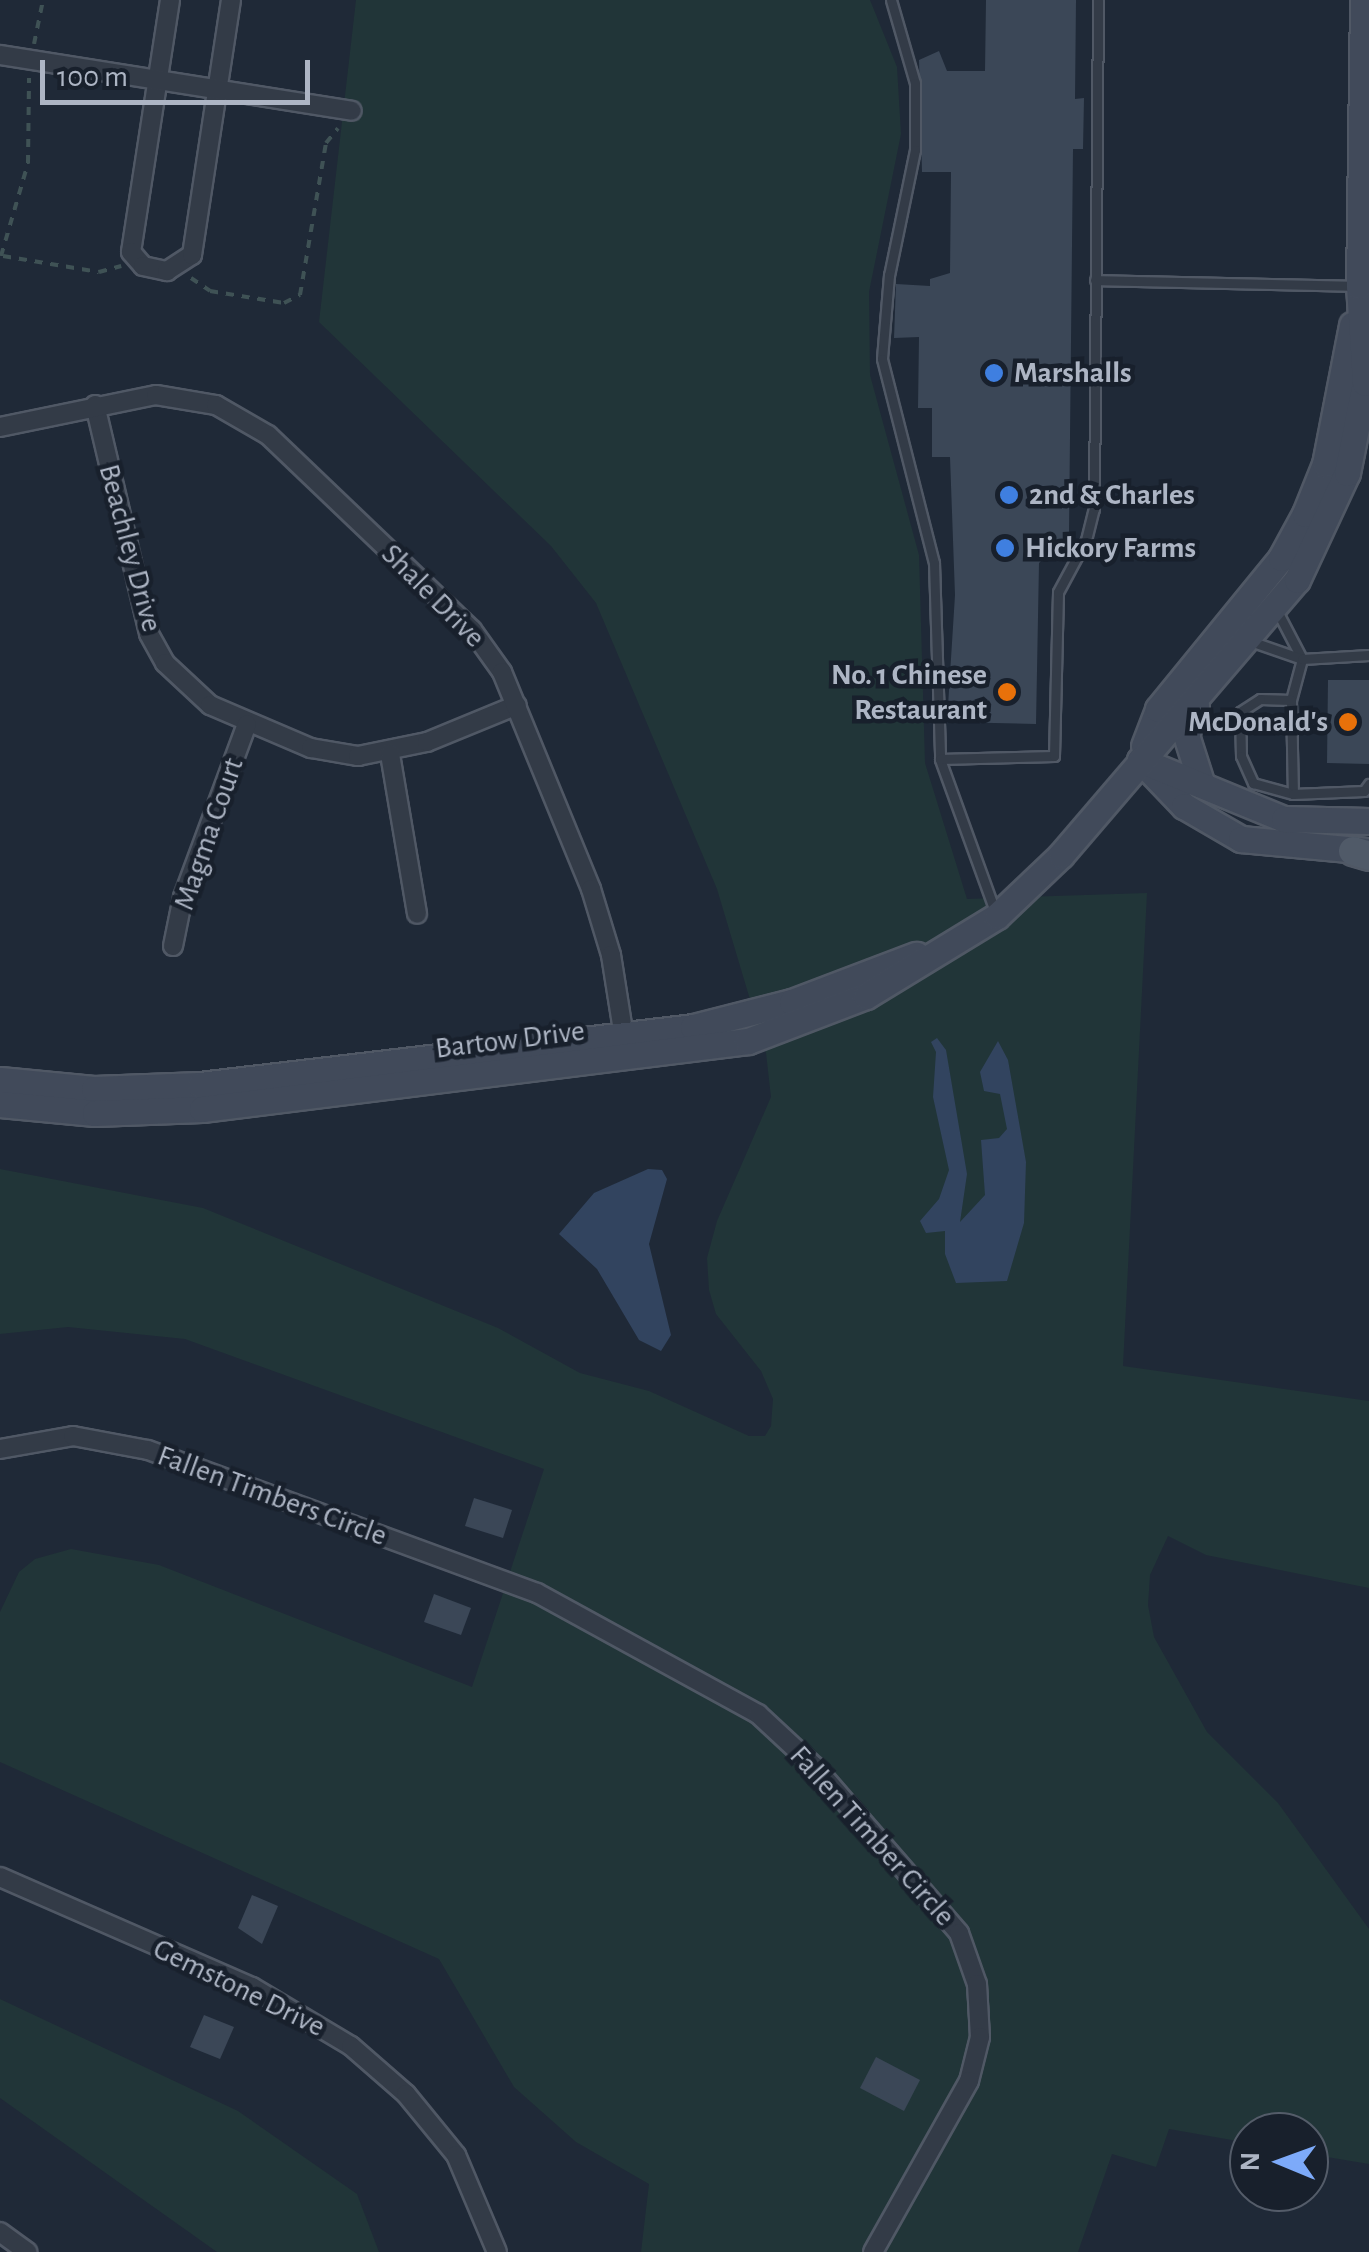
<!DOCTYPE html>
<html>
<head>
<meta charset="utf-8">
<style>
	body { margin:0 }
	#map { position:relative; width:1369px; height:2252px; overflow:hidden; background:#1f2937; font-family:"Alegreya Sans",sans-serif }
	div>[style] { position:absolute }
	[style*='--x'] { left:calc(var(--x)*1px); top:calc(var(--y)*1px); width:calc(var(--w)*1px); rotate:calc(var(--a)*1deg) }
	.green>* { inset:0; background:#213538 }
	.water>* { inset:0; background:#32445f }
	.building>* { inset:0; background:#3b4757 }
	.path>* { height:4px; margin-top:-2px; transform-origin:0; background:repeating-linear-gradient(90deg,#3f5255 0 8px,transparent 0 16px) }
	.roads { filter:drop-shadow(2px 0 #505865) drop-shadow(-2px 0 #505865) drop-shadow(0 2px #505865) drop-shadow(0 -2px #505865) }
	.lane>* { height:9px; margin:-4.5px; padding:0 4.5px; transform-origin:4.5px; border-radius:4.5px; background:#333b47 }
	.street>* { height:18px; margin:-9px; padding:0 9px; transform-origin:9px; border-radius:9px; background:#333b47 }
	.secondary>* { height:25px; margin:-12.5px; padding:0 12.5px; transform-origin:12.5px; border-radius:12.5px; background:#414a5a }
	.primary>* { height:28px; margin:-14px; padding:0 14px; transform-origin:14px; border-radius:14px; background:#505a68 }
	.dots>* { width:28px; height:28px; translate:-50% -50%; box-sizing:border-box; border:5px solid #18202c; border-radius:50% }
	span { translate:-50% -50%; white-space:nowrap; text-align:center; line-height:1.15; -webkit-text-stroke:9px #18202c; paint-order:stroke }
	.poi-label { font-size:30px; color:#adb5c4; font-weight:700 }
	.left { translate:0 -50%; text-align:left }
	.right { translate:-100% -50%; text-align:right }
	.street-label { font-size:30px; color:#adb5c4 }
	.north { position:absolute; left:1229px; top:2112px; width:100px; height:100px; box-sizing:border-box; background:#18202c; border:2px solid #545c69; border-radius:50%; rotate:271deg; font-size:28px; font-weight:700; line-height:40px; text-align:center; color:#adb5c4 }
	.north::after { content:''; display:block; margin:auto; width:35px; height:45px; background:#7daaf9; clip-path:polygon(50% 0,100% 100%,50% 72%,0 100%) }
	.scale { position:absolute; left:40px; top:60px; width:270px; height:45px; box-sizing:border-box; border:5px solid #adb5c4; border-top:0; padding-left:12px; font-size:30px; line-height:35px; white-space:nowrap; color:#adb5c4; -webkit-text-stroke:8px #18202c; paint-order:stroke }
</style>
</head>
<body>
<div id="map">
	<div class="green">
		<i style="clip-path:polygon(356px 0,870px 0,897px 67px,901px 134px,869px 292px,870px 375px,919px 555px,925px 763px,967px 899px,1147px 893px,1123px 1366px,1369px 1401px,1369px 1588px,1206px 1555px,1168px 1536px,1150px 1575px,1148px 1605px,1154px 1637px,1207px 1732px,1278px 1803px,1369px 1929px,1369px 2164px,1309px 2154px,1309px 2132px,1249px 2132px,1249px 2143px,1169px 2129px,1156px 2167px,1112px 2154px,1078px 2252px,641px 2252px,649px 2184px,576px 2142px,514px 2087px,439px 1959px,0 1762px,0 1612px,19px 1572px,35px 1559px,71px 1549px,159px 1565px,472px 1687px,544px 1469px,185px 1339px,68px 1327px,0 1334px,0 1169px,203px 1208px,498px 1328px,580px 1373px,649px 1391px,749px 1436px,765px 1436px,771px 1426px,773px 1399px,761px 1371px,716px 1314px,709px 1290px,707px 1258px,717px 1221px,771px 1097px,766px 1053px,717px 889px,596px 603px,551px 546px,319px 322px)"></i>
		<i style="clip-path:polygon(0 1999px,238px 2111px,357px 2194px,379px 2252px,217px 2252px,0 2098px)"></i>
	</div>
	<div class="water">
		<i style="clip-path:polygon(937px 1038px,946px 1050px,967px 1174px,960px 1222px,985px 1195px,981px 1140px,999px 1138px,1007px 1129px,1000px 1094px,984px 1091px,980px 1072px,998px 1041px,1008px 1060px,1026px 1162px,1024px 1223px,1007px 1281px,956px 1283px,945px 1254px,945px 1231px,926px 1233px,920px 1221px,939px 1199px,949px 1170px,933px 1097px,936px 1052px,931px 1042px)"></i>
		<i style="clip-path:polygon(648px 1169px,662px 1170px,667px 1179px,649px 1244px,671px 1335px,661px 1351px,639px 1340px,597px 1269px,559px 1234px,594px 1193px)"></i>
	</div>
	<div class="building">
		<i style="clip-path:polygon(986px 0,1076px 0,1075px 99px,1084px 98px,1083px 149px,1073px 149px,1069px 534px,1039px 563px,1036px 724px,947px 722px,955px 595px,950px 457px,932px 457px,932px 408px,918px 408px,919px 337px,894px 338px,896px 284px,930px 286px,930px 279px,950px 273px,951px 172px,922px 172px,919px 60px,939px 51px,947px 71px,985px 71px)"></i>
		<i style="clip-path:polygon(1328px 680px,1369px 680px,1369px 764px,1327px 763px)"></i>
		<i style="clip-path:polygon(474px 1498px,512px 1510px,503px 1538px,465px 1526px)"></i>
		<i style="clip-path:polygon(434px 1594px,471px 1608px,461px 1635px,424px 1622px)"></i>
		<i style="clip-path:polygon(252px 1895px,278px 1906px,262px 1944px,238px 1928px)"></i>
		<i style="clip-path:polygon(204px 2015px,234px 2027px,220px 2059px,190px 2047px)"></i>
		<i style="clip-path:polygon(876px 2057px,920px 2080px,904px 2111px,860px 2088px)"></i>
	</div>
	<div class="path">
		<i style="--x:34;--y:44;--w:45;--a:-78.4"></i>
		<i style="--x:1;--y:256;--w:97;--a:-73.8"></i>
		<i style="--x:28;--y:163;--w:85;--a:-89.3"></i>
		<i style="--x:3;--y:256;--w:97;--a:9.5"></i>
		<i style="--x:99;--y:272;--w:23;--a:-15"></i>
		<i style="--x:191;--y:278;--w:23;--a:34"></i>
		<i style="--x:210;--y:291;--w:75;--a:9.2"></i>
		<i style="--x:284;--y:303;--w:18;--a:-27"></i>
		<i style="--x:300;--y:295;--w:154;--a:-80.3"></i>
		<i style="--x:326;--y:143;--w:19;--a:-51"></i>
	</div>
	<div class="roads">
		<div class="lane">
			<i style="--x:891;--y:0;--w:86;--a:73.9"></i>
			<i style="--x:915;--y:83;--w:67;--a:90"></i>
			<i style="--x:915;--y:150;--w:128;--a:101.7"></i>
			<i style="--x:889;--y:275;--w:84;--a:94.8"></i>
			<i style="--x:882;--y:359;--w:211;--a:75.7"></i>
			<i style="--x:934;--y:563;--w:196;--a:88.2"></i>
			<i style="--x:1095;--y:280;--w:262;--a:1.3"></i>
			<i style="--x:1276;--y:609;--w:56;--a:62.5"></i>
			<i style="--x:1302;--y:659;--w:42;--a:105"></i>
			<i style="--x:1291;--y:700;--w:94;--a:88.8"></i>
			<i style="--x:1250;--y:641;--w:55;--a:19.1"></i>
			<i style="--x:1302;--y:659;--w:67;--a:-3.4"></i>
			<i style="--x:1291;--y:700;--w:31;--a:-178"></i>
			<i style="--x:1260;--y:699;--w:24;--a:147"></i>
			<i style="--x:1240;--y:712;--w:44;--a:88.7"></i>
			<i style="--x:1241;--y:756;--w:30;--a:66"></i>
			<i style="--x:1253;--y:783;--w:41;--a:15.4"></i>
			<i style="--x:1293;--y:794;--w:71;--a:-2.4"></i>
			<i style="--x:1364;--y:791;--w:9;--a:-54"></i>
			<i style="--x:996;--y:914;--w:165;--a:-109.9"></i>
			<i style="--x:940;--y:759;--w:114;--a:-1.5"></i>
			<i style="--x:1054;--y:756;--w:164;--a:-88.6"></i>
			<i style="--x:1058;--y:592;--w:59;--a:-61.7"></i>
			<i style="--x:1086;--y:540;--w:32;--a:-76"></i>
			<i style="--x:1094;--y:509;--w:509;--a:-89.55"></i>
		</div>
		<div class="street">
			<i style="--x:170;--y:0;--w:255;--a:98.8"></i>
			<i style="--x:131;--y:252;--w:18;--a:49"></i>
			<i style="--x:143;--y:266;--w:25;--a:12"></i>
			<i style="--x:167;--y:271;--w:30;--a:-33"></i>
			<i style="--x:192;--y:255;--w:258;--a:-81.3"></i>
			<i style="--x:0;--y:55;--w:356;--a:9"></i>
			<i style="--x:95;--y:405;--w:235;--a:76.7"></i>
			<i style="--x:149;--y:634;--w:33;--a:61"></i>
			<i style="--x:165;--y:663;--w:62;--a:43"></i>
			<i style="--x:210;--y:705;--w:110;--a:23.1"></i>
			<i style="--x:311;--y:748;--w:48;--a:9.7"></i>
			<i style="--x:358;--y:756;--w:70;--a:-11.5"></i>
			<i style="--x:427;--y:742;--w:97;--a:-22.3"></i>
			<i style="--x:0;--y:427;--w:159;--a:-11.6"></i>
			<i style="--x:156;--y:395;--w:61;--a:9.5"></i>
			<i style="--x:216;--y:405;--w:60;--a:30"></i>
			<i style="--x:268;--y:435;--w:282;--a:43.7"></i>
			<i style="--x:472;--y:630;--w:52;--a:54.5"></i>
			<i style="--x:502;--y:672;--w:235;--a:67.7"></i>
			<i style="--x:591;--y:889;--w:69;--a:73.1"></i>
			<i style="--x:611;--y:955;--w:89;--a:81"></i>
			<i style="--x:390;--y:754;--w:162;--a:80.4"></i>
			<i style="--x:173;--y:946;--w:50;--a:-78.5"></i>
			<i style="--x:183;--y:897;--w:184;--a:-69.7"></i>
			<i style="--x:0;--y:1449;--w:74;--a:-10.1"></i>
			<i style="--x:73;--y:1436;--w:76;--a:10.6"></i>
			<i style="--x:148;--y:1450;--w:414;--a:20.2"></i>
			<i style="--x:537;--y:1593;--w:252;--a:28.7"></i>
			<i style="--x:758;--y:1714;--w:76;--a:42.9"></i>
			<i style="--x:814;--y:1766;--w:221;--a:49"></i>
			<i style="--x:959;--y:1933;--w:54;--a:70.6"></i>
			<i style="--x:977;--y:1984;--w:53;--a:86.8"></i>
			<i style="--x:980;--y:2037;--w:45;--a:104"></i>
			<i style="--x:969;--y:2081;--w:196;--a:119.3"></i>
			<i style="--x:0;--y:1877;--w:275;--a:23.6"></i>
			<i style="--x:252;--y:1987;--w:115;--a:30.8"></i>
			<i style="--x:351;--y:2046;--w:73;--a:41.1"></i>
			<i style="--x:406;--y:2094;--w:79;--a:50.7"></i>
			<i style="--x:456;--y:2155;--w:105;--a:67.1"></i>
			<i style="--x:0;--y:2232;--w:34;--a:36"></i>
		</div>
		<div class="secondary">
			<i style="--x:1196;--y:705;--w:32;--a:108"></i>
			<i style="--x:1186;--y:735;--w:52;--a:72.3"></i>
			<i style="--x:1144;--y:746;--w:40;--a:-69"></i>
			<i style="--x:1158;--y:709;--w:195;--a:-50.8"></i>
			<i style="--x:1281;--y:558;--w:50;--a:-61.4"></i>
			<i style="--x:1305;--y:514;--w:54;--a:-68.2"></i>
			<i style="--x:1325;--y:464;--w:142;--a:-79"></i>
			<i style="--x:1140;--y:760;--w:64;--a:46.3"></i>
			<i style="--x:1184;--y:806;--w:66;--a:30.1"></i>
			<i style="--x:1241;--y:839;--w:129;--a:5.4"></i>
			<i style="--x:1140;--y:760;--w:156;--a:22.3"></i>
			<i style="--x:1284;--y:819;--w:85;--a:1.3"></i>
			<i style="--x:0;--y:1080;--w:94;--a:5.5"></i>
			<i style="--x:94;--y:1089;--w:106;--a:-2.2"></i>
			<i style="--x:200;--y:1085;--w:496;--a:-6.7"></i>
			<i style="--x:693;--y:1027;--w:102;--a:-14.2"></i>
			<i style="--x:792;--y:1002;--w:133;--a:-20.8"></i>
			<i style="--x:0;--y:1104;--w:95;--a:5.4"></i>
			<i style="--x:95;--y:1113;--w:107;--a:-2.1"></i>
			<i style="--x:202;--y:1109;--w:550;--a:-7.1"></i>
			<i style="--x:748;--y:1041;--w:126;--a:-20.9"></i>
			<i style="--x:866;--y:996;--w:153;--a:-31.4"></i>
			<i style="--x:997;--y:916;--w:88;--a:-43.6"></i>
			<i style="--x:1061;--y:855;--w:362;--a:-49.4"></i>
			<i style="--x:1297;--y:580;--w:118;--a:-65"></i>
			<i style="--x:1347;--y:473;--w:92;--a:-78.7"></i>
			<i style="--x:1365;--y:383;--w:97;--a:-93.5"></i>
			<i style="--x:1359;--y:286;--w:286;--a:-89.2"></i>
		</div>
		<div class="primary">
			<i style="--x:1353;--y:851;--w:17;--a:17"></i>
		</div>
	</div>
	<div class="dots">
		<i style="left:994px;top:373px;background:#3f7fe0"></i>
		<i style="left:1009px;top:495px;background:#3f7fe0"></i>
		<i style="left:1005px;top:548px;background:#3f7fe0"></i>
		<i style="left:1007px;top:692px;background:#e8710a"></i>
		<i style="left:1348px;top:722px;background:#e8710a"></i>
	</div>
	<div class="poi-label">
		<span class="left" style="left:1014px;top:373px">Marshalls</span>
		<span class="left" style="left:1029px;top:495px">2nd &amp; Charles</span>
		<span class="left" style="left:1025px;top:548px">Hickory Farms</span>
		<span class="right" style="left:987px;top:692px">No. 1 Chinese<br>Restaurant</span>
		<span class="right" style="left:1328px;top:722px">McDonald's</span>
	</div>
	<div class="street-label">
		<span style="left:130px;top:548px;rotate:75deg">Beachley Drive</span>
		<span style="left:433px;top:596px;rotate:45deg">Shale Drive</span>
		<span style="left:209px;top:834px;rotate:-71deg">Magma Court</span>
		<span style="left:510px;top:1040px;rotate:-7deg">Bartow Drive</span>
		<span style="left:272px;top:1496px;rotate:20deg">Fallen Timbers Circle</span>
		<span style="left:872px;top:1836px;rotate:48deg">Fallen Timber Circle</span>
		<span style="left:239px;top:1988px;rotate:26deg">Gemstone Drive</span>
	</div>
	<div class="north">N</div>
	<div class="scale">100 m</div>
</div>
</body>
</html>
